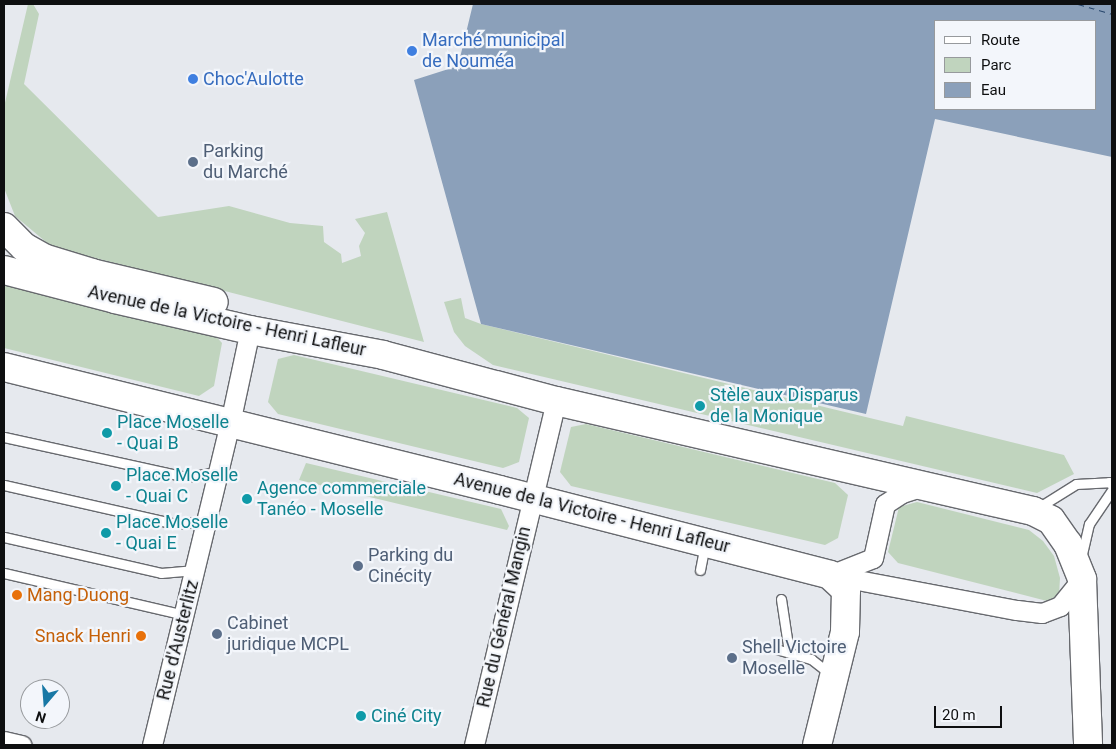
<!DOCTYPE html>
<html>
<head>
<meta charset="utf-8">
<style>
	body { margin:0 }
	#map { position:relative; width:1116px; height:749px; overflow:hidden; background:#e6e9ee; font-family:Roboto,sans-serif }
	div>[style] { position:absolute }
	[style*='--x'] { left:calc(var(--x)*1px); top:calc(var(--y)*1px); width:calc(var(--w)*1px); rotate:calc(var(--a)*1deg) }
	.green>* { inset:0; background:#c0d4be }
	.water>* { inset:0; background:#8ba0ba }
	.ferry>* { height:1px; margin-top:-0.5px; transform-origin:0; background:repeating-linear-gradient(90deg,#26456b 0 6px,transparent 0 11px) }
	.roads { filter:drop-shadow(1px 0 #67696e) drop-shadow(-1px 0 #67696e) drop-shadow(0 1px #67696e) drop-shadow(0 -1px #67696e) }
	.lane>* { height:9px; margin:-4.5px; padding:0 4.5px; transform-origin:4.5px; border-radius:4.5px; background:#fff }
	.street>* { height:19px; margin:-9.5px; padding:0 9.5px; transform-origin:9.5px; border-radius:9.5px; background:#fff }
	.primary>* { height:28px; margin:-14px; padding:0 14px; transform-origin:14px; border-radius:14px; background:#fff }
	.dots>* { width:14px; height:14px; translate:-50% -50%; box-sizing:border-box; border:2px solid #f3f6fb; border-radius:50% }
	span { translate:-50% -50%; white-space:nowrap; text-align:center; line-height:1.15; -webkit-text-stroke:4.5px #f3f6fb; paint-order:stroke }
	.shop-label { font-size:18px; color:#366cbe }
	.left { translate:0 -50%; text-align:left }
	.service-label { font-size:18px; color:#4e5e75 }
	.street-label { font-size:18px; color:#0e0f10 }
	.culture-label { font-size:18px; color:#0d838f }
	.food-label { font-size:18px; color:#c56008 }
	.right { translate:-100% -50%; text-align:right }
	.frame { position:absolute; inset:0; border:5px solid #0e0f10; pointer-events:none }
	.legend { position:absolute; left:934px; top:20px; width:162px; height:90px; box-sizing:border-box; background:#f3f6fb; border:1px solid #979a9d; margin:0; padding:6px 9px; list-style:none; font-size:15px; color:#0e0f10 }
	.legend li { display:flex; align-items:center; gap:10px; height:25px }
	.legend b { width:25px; border:1px solid #979a9d }
	.north { position:absolute; left:20px; top:679px; width:50px; height:50px; box-sizing:border-box; background:#f3f6fb; border:1px solid #979a9d; border-radius:50%; rotate:198deg; font-size:14px; font-weight:700; line-height:20px; text-align:center; color:#0e0f10 }
	.north::after { content:''; display:block; margin:auto; width:18px; height:22px; background:#1878a5; clip-path:polygon(50% 0,100% 100%,50% 72%,0 100%) }
	.scale { position:absolute; left:934px; top:706px; width:68px; height:22px; box-sizing:border-box; border:2px solid #0e0f10; border-top:0; padding-left:6px; font-size:15px; line-height:18px; white-space:nowrap; color:#0e0f10; -webkit-text-stroke:4px #f3f6fb; paint-order:stroke }
</style>
</head>
<body>
<div id="map">
	<div class="green">
		<i style="clip-path:polygon(28px 4px,33px 4px,39px 14px,24px 84px,158px 217px,229px 206px,290px 223px,323px 226px,324px 242px,341px 254px,342px 263px,361px 256px,359px 246px,365px 233px,355px 219px,387px 212px,424px 342px,52px 247px,15px 216px,4px 188px,4px 107px)"></i>
		<i style="clip-path:polygon(4px 284px,213px 333px,222px 343px,214px 386px,199px 396px,4px 348px)"></i>
		<i style="clip-path:polygon(461px 298px,465px 318px,481px 324px,903px 426px,906px 416px,1064px 455px,1074px 474px,1037px 493px,493px 365px,465px 346px,454px 332px,444px 302px)"></i>
		<i style="clip-path:polygon(294px 355px,517px 408px,529px 418px,519px 462px,503px 468px,278px 414px,268px 402px,278px 359px)"></i>
		<i style="clip-path:polygon(586px 424px,835px 483px,848px 495px,838px 538px,825px 545px,571px 486px,560px 472px,571px 427px)"></i>
		<i style="clip-path:polygon(306px 463px,501px 509px,509px 526px,507px 530px,299px 480px)"></i>
		<i style="clip-path:polygon(917px 502px,1029px 530px,1043px 541px,1054px 556px,1060px 578px,1059px 595px,1047px 601px,898px 563px,888px 552px,899px 507px)"></i>
	</div>
	<div class="water">
		<i style="clip-path:polygon(evenodd,473px 4px,1112px 4px,1112px 157px,935px 119px,866px 414px,481px 324px,414px 80px,458px 66px,473px 4px,935px 21px,1095px 21px,1095px 109px,935px 109px,935px 21px)"></i>
	</div>
	<div class="ferry">
		<i style="--x:1078;--y:4;--w:35;--a:16"></i>
	</div>
	<div class="roads">
		<div class="lane">
			<i style="--x:4;--y:437;--w:186;--a:12.4"></i>
			<i style="--x:186;--y:477;--w:32;--a:-9"></i>
			<i style="--x:4;--y:485;--w:176;--a:12.8"></i>
			<i style="--x:176;--y:524;--w:30;--a:-6"></i>
			<i style="--x:1036;--y:509;--w:47;--a:-32"></i>
			<i style="--x:1076;--y:484;--w:33;--a:-3"></i>
			<i style="--x:1109;--y:482;--w:4;--a:45"></i>
			<i style="--x:4;--y:537;--w:161;--a:12.9"></i>
			<i style="--x:161;--y:573;--w:34;--a:-5"></i>
			<i style="--x:1082;--y:554;--w:31;--a:-77"></i>
			<i style="--x:1089;--y:524;--w:41;--a:-55.9"></i>
			<i style="--x:700;--y:570;--w:26;--a:-79"></i>
			<i style="--x:4;--y:573;--w:185;--a:13.1"></i>
			<i style="--x:781;--y:599;--w:54;--a:81.4"></i>
			<i style="--x:769;--y:647;--w:44;--a:15.9"></i>
			<i style="--x:811;--y:659;--w:24;--a:38"></i>
		</div>
		<div class="street">
			<i style="--x:830;--y:575;--w:46;--a:-21.6"></i>
			<i style="--x:873;--y:558;--w:55;--a:-77.5"></i>
			<i style="--x:885;--y:504;--w:20;--a:-33"></i>
			<i style="--x:902;--y:493;--w:22;--a:-18"></i>
			<i style="--x:831;--y:575;--w:189;--a:10.7"></i>
			<i style="--x:1017;--y:610;--w:25;--a:7"></i>
			<i style="--x:1042;--y:613;--w:19;--a:-21"></i>
			<i style="--x:1060;--y:606;--w:35;--a:-51"></i>
			<i style="--x:4;--y:741;--w:18;--a:13"></i>
			<i style="--x:152;--y:745;--w:331;--a:-76.4"></i>
			<i style="--x:230;--y:423;--w:95;--a:-77.9"></i>
			<i style="--x:474;--y:745;--w:354;--a:-76.6"></i>
		</div>
		<div class="primary">
			<i style="--x:4;--y:227;--w:28;--a:45"></i>
			<i style="--x:24;--y:247;--w:25;--a:29"></i>
			<i style="--x:46;--y:259;--w:48;--a:16.9"></i>
			<i style="--x:92;--y:273;--w:125;--a:13.4"></i>
			<i style="--x:4;--y:270;--w:115;--a:14.6"></i>
			<i style="--x:115;--y:299;--w:139;--a:12.9"></i>
			<i style="--x:250;--y:330;--w:135;--a:10.6"></i>
			<i style="--x:383;--y:355;--w:179;--a:14.9"></i>
			<i style="--x:556;--y:401;--w:490;--a:13"></i>
			<i style="--x:1033;--y:511;--w:20;--a:27"></i>
			<i style="--x:1051;--y:520;--w:29;--a:55"></i>
			<i style="--x:1068;--y:544;--w:38;--a:68"></i>
			<i style="--x:1082;--y:579;--w:166;--a:87.9"></i>
			<i style="--x:4;--y:367;--w:511;--a:13.93"></i>
			<i style="--x:500;--y:490;--w:341;--a:14.4"></i>
			<i style="--x:830;--y:575;--w:22;--a:43"></i>
			<i style="--x:846;--y:590;--w:42;--a:91.4"></i>
			<i style="--x:845;--y:632;--w:116;--a:103.9"></i>
		</div>
	</div>
	<div class="dots">
		<i style="left:412px;top:51px;background:#3f7fe0"></i>
		<i style="left:193px;top:79px;background:#3f7fe0"></i>
		<i style="left:193px;top:162px;background:#5c6f8a"></i>
		<i style="left:700px;top:406px;background:#0f9aa8"></i>
		<i style="left:107px;top:433px;background:#0f9aa8"></i>
		<i style="left:116px;top:486px;background:#0f9aa8"></i>
		<i style="left:247px;top:499px;background:#0f9aa8"></i>
		<i style="left:106px;top:533px;background:#0f9aa8"></i>
		<i style="left:358px;top:566px;background:#5c6f8a"></i>
		<i style="left:17px;top:595px;background:#e8710a"></i>
		<i style="left:217px;top:634px;background:#5c6f8a"></i>
		<i style="left:141px;top:636px;background:#e8710a"></i>
		<i style="left:732px;top:658px;background:#5c6f8a"></i>
		<i style="left:361px;top:716px;background:#0f9aa8"></i>
	</div>
	<div class="shop-label">
		<span class="left" style="left:422px;top:51px">Marché municipal<br>de Nouméa</span>
		<span class="left" style="left:203px;top:79px">Choc'Aulotte</span>
	</div>
	<div class="service-label">
		<span class="left" style="left:203px;top:162px">Parking<br>du Marché</span>
		<span class="left" style="left:368px;top:566px">Parking du<br>Cinécity</span>
		<span class="left" style="left:227px;top:634px">Cabinet<br>juridique MCPL</span>
		<span class="left" style="left:742px;top:658px">Shell Victoire<br>Moselle</span>
	</div>
	<div class="street-label">
		<span style="left:227px;top:321px;rotate:12deg">Avenue de la Victoire - Henri Lafleur</span>
		<span style="left:592px;top:513px;rotate:14deg">Avenue de la Victoire - Henri Lafleur</span>
		<span style="left:504px;top:617px;rotate:-77deg">Rue du Général Mangin</span>
		<span style="left:178px;top:640px;rotate:-76deg">Rue d'Austerlitz</span>
	</div>
	<div class="culture-label">
		<span class="left" style="left:710px;top:406px">Stèle aux Disparus<br>de la Monique</span>
		<span class="left" style="left:117px;top:433px">Place Moselle<br>- Quai B</span>
		<span class="left" style="left:126px;top:486px">Place Moselle<br>- Quai C</span>
		<span class="left" style="left:257px;top:499px">Agence commerciale<br>Tanéo - Moselle</span>
		<span class="left" style="left:116px;top:533px">Place Moselle<br>- Quai E</span>
		<span class="left" style="left:371px;top:716px">Ciné City</span>
	</div>
	<div class="food-label">
		<span class="left" style="left:27px;top:595px">Mang Duong</span>
		<span class="right" style="left:131px;top:636px">Snack Henri</span>
	</div>
	<div class="frame"></div>
	<ul class="legend">
	<li><b style="height:6px;background:#fff"></b>Route</li>
	<li><b style="height:14px;background:#c0d4be"></b>Parc</li>
	<li><b style="height:14px;background:#8ba0ba"></b>Eau</li>
	</ul>
	<div class="north">N</div>
	<div class="scale">20 m</div>
</div>
</body>
</html>
